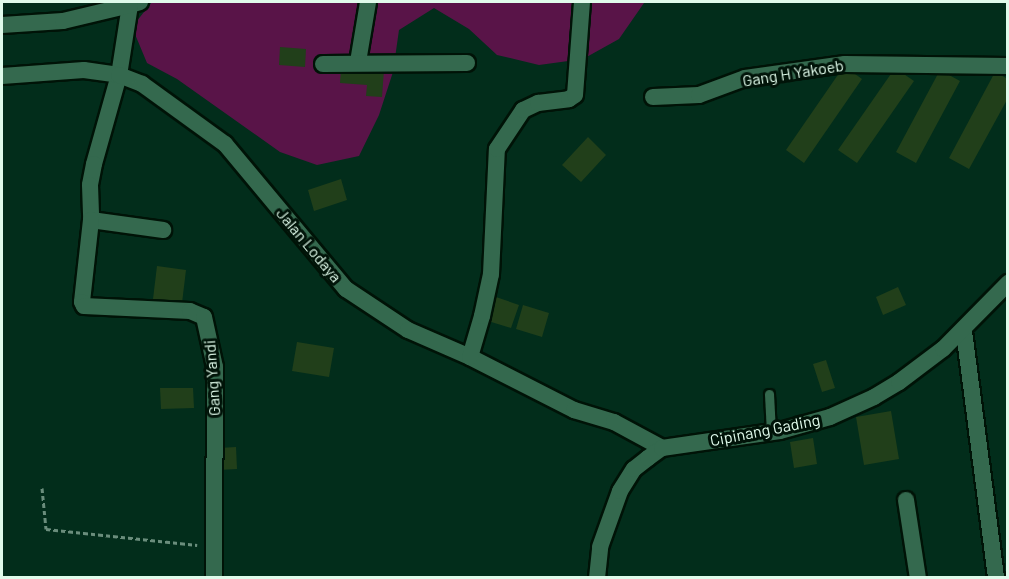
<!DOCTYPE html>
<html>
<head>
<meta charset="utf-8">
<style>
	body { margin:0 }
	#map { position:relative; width:1009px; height:579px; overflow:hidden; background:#022d1b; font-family:Barlow,sans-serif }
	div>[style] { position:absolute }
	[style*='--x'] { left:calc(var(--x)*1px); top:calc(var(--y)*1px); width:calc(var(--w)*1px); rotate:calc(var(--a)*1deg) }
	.green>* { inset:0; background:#591448 }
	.building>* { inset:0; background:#213f1a }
	.path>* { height:3px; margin-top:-1.5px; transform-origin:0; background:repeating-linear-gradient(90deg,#6a8d7c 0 4.5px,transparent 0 7.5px) }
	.roads { filter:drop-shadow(2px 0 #001307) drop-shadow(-2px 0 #001307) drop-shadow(0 2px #001307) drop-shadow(0 -2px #001307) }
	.service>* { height:9px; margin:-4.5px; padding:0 4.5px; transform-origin:4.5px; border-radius:4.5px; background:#34694e }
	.minor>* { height:16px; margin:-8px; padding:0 8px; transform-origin:8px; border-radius:8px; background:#34694e }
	span { translate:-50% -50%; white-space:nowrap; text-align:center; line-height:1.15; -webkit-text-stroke:6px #001308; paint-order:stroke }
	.street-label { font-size:16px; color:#e0fbeb }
	.frame { position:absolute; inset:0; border:3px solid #e0fbeb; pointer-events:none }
</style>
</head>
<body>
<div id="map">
	<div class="green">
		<i style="clip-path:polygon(152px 2px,644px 2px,644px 3px,619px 39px,583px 59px,539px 65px,497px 55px,469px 29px,434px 8px,399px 30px,393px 72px,379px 115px,359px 156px,317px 165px,280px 152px,177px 79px,147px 63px,132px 27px)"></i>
	</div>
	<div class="building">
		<i style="clip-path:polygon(280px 47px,306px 49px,305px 67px,279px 65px)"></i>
		<i style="clip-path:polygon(844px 66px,862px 79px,804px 163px,786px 150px)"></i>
		<i style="clip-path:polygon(341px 68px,384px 70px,382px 97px,366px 96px,367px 85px,340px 83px)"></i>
		<i style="clip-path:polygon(895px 68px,914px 81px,857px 163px,838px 150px)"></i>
		<i style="clip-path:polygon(940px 70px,960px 81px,916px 163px,896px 152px)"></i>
		<i style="clip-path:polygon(995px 72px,1008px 79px,1008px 98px,969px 169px,949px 158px)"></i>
		<i style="clip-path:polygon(588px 137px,606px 155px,581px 182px,562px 165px)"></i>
		<i style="clip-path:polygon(341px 179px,347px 200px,314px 211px,308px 190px)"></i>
		<i style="clip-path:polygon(157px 266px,186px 270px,182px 303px,153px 299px)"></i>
		<i style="clip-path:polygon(898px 287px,906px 305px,883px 315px,876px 297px)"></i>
		<i style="clip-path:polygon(496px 297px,519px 305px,511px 328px,488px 321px)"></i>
		<i style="clip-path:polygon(523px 305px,549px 313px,542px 337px,516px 329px)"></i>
		<i style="clip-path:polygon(297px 342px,334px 348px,329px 377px,292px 371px)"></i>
		<i style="clip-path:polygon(826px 360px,835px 388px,822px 392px,813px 364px)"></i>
		<i style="clip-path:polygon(160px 388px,193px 388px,194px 408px,161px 409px)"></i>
		<i style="clip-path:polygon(891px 411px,899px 459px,864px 465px,856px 417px)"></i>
		<i style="clip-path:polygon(813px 438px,817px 464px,794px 468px,790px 442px)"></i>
		<i style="clip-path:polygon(236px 447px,237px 469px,219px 470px,219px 448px)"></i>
	</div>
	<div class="path">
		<i style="--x:42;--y:488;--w:41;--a:84.4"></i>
		<i style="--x:46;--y:529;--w:152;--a:6"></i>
	</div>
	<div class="roads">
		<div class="service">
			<i style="--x:769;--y:394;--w:38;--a:87"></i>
		</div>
		<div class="minor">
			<i style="--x:140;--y:2;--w:10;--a:163"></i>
			<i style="--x:130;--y:5;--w:71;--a:98.9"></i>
			<i style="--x:119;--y:75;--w:92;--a:105.7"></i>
			<i style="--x:94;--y:164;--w:21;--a:101"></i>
			<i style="--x:90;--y:185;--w:35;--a:88"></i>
			<i style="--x:91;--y:220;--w:73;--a:7.9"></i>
			<i style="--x:2;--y:25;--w:61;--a:-3.8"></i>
			<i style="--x:63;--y:21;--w:69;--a:-13.4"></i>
			<i style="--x:358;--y:62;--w:61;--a:-80.5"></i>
			<i style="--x:323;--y:64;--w:144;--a:-0.4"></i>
			<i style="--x:2;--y:76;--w:82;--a:-4.2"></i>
			<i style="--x:84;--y:70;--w:35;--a:8"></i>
			<i style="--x:119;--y:75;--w:25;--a:21"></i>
			<i style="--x:142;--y:84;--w:102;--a:35.9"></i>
			<i style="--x:225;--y:144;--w:189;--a:50.2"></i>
			<i style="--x:346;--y:289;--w:74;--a:33.5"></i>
			<i style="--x:408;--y:330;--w:68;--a:23.5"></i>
			<i style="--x:470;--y:357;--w:117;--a:27"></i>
			<i style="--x:574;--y:410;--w:42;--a:16.7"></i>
			<i style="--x:614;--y:422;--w:55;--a:28.4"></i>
			<i style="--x:653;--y:97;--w:46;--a:-2.5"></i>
			<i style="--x:699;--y:95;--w:49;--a:-20.3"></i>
			<i style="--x:745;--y:78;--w:101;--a:-8"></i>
			<i style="--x:845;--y:64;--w:163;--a:0.7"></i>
			<i style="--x:91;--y:220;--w:82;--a:96.3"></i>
			<i style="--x:82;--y:302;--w:4;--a:63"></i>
			<i style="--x:84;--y:306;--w:106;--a:2.7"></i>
			<i style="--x:190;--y:311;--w:15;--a:23"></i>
			<i style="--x:204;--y:317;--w:51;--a:77.6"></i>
			<i style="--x:215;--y:367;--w:211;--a:90.3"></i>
			<i style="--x:964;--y:331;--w:249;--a:82.6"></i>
			<i style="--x:470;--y:357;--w:43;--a:-73.7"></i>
			<i style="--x:482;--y:316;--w:43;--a:-77.9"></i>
			<i style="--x:491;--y:274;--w:125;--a:-87.3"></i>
			<i style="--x:497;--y:149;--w:47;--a:-56.3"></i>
			<i style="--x:523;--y:110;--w:17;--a:-25"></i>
			<i style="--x:538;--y:103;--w:31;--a:-7"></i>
			<i style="--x:569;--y:99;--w:7;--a:-34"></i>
			<i style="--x:575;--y:95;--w:93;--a:-85.7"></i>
			<i style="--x:906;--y:500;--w:79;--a:81.3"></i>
			<i style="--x:597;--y:578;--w:31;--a:-84"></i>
			<i style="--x:600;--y:547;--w:59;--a:-70.3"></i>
			<i style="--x:620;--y:491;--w:26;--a:-58"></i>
			<i style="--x:634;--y:469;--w:18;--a:-38"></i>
			<i style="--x:648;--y:458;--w:17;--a:-36"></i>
			<i style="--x:662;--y:448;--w:119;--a:-8.2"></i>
			<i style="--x:780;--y:431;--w:52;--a:-15.6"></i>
			<i style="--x:830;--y:417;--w:48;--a:-24.4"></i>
			<i style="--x:874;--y:397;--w:29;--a:-31"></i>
			<i style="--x:899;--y:382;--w:55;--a:-36.9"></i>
			<i style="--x:943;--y:349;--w:93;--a:-45.4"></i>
		</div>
	</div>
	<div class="street-label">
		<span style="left:793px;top:73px;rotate:-9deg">Gang H Yakoeb</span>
		<span style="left:309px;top:245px;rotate:50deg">Jalan Lodaya</span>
		<span style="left:212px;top:378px;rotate:-94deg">Gang Yandi</span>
		<span style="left:765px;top:430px;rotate:-11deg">Cipinang Gading</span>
	</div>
	<div class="frame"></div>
</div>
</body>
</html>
